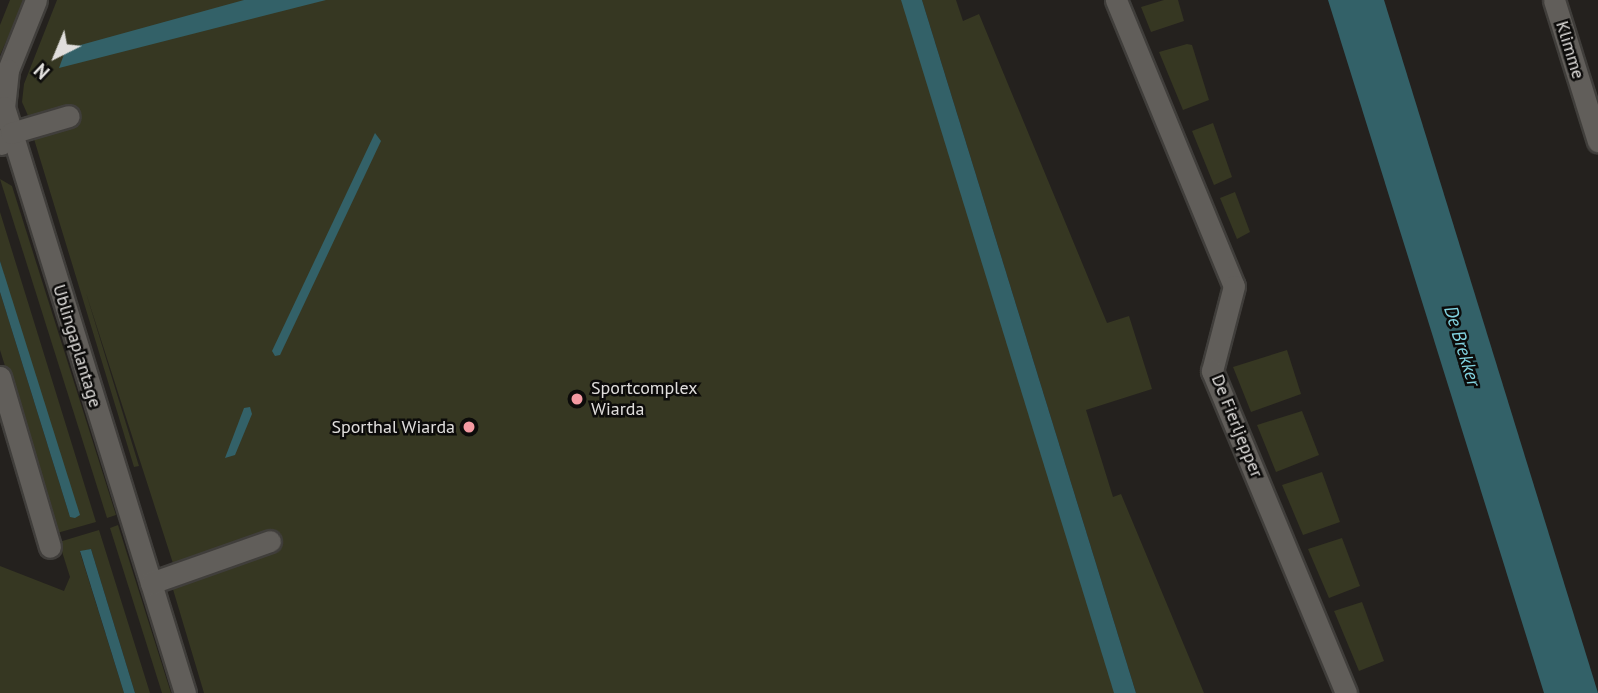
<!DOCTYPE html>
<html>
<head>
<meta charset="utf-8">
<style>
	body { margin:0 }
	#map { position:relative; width:1598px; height:693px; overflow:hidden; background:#24211e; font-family:"PT Sans",sans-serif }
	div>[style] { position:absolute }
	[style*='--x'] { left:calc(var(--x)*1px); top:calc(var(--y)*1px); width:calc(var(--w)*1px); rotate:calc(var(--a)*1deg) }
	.green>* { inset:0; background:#363722 }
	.water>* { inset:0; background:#336168 }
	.roads { filter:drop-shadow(2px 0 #403e3b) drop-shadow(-2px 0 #403e3b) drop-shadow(0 2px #403e3b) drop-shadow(0 -2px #403e3b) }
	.minor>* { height:21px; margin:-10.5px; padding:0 10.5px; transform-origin:10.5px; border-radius:10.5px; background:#615e5a }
	.dots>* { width:19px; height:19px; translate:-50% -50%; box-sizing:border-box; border:4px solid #0c0b0a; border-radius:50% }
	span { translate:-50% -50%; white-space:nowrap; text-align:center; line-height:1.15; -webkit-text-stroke:5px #0c0b0a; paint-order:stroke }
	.street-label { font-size:18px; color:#e0dedc }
	.poi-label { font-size:18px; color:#e0dedc }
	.left { translate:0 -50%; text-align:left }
	.right { translate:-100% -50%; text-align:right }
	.water-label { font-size:19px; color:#82d3e0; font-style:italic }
	.north { position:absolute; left:21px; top:21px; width:70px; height:70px; -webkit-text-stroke:5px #0c0b0a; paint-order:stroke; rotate:223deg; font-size:19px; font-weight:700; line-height:28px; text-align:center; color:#e0dedc }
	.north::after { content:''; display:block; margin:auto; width:24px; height:32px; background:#e0dedc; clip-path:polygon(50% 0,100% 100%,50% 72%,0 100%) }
</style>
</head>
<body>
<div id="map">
	<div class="green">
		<i style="clip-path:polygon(10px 0,25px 0,0 55px,0 25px)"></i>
		<i style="clip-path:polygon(57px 0,912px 0,1124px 693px,204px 693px,172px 586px,179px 582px,86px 293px,139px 466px,134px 467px,34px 139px,37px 136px,22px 102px,24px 84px)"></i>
		<i style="clip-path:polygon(922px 0,956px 0,963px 21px,979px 14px,1107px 323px,1129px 316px,1152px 389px,1086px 410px,1113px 497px,1121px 494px,1204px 693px,1136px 693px)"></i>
		<i style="clip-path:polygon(1164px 0,1178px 0,1184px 21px,1151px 32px,1141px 7px)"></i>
		<i style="clip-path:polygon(1187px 44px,1192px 45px,1209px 100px,1183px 110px,1159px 52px)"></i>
		<i style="clip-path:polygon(1213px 123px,1232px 177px,1214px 185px,1192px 131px)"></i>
		<i style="clip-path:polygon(0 179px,12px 186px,116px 515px,107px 518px)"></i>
		<i style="clip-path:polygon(1235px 192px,1250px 232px,1237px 239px,1220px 198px)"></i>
		<i style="clip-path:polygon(0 212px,96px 522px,57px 533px,0 350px,0 292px,70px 517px,0 261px)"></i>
		<i style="clip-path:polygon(1287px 350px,1301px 394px,1251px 412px,1233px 367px)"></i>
		<i style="clip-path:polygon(1302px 411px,1319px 455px,1276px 472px,1257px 425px)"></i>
		<i style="clip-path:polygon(1322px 472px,1340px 522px,1303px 535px,1282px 485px)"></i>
		<i style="clip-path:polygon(118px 525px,171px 693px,162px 693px,110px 528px)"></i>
		<i style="clip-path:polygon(99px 530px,150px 693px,135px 693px,91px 549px,80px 552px,124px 693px,0 693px,0 566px,64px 591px,70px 577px,59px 542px)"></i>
		<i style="clip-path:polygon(1342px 538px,1360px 586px,1329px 598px,1308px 549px)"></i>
		<i style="clip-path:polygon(1362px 602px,1384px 661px,1359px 671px,1334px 611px)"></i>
	</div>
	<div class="water">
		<i style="clip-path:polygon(244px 0,326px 0,59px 68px,66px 49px)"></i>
		<i style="clip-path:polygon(901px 0,922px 0,1136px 693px,1114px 693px)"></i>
		<i style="clip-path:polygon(1328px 0,1384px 0,1598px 693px,1544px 693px)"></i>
		<i style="clip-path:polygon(375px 133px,381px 141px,280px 355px,275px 356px,272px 351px)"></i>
		<i style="clip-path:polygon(0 261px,80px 515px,75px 518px,70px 517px,0 292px)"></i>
		<i style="clip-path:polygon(250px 407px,252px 414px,235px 455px,225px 458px,244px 408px)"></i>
		<i style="clip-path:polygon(91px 549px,135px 693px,124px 693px,80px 551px)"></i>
	</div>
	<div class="roads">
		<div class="minor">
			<i style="--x:36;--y:0;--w:75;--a:111.8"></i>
			<i style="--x:8;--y:70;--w:37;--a:96"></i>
			<i style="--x:4;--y:107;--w:613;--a:72.84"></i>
			<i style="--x:1116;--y:0;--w:309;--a:67.6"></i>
			<i style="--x:1234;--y:286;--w:88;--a:104.5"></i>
			<i style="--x:1212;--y:371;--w:349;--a:67.4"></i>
			<i style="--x:1554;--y:0;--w:148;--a:72.7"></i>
			<i style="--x:1;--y:144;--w:15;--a:-48"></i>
			<i style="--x:11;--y:133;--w:60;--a:-16.3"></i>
			<i style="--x:0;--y:377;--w:177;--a:73.6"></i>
			<i style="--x:151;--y:583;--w:126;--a:-19.4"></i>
		</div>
	</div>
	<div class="dots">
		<i style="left:577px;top:399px;background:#f49aa2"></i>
		<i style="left:469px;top:427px;background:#f49aa2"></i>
	</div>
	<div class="street-label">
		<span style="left:1570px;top:50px;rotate:73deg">Klimme</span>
		<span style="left:77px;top:346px;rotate:73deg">Ublingaplantage</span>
		<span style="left:1237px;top:426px;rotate:68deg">De Fierljepper</span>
	</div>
	<div class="poi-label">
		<span class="left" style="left:591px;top:399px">Sportcomplex<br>Wiarda</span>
		<span class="right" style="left:455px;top:427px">Sporthal Wiarda</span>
	</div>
	<div class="water-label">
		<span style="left:1462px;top:346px;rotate:73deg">De Brekker</span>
	</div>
	<div class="north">N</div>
</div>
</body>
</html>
